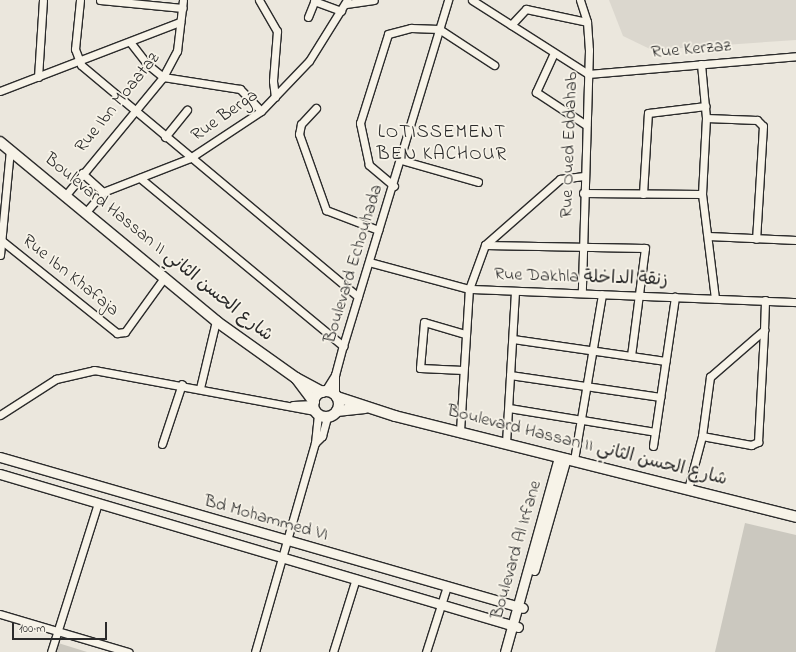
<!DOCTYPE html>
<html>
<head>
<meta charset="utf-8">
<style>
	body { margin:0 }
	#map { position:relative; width:796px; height:652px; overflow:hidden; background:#ebe7dd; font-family:"Indie Flower","Playpen Sans Arabic",sans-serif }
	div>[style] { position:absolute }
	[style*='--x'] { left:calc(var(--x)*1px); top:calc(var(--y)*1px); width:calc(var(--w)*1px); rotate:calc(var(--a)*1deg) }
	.built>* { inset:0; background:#dbd7ce }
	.green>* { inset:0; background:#cbc8bf }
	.roads { filter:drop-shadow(1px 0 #2b2b2b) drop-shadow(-1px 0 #2b2b2b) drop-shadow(0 1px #2b2b2b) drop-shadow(0 -1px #2b2b2b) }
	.minor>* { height:7px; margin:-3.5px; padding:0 3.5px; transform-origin:3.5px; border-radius:3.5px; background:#f7f3e8 }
	.tertiary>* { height:9px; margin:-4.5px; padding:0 4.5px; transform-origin:4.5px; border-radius:4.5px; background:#f7f3e8 }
	.secondary>* { height:10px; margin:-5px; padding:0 5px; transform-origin:5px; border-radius:5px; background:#f7f3e8 }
	.secondary>.ring { margin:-5px; padding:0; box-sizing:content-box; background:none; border:10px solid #f7f3e8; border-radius:50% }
	span { translate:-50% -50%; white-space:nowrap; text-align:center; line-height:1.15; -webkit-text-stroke:3.5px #f7f3e8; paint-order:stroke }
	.street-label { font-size:18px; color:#2b2b2b }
	.neighbourhood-label { font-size:19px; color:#2b2b2b; letter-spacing:1px }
	.scale { position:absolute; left:12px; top:622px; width:95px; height:18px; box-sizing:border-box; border:2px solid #2b2b2b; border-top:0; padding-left:5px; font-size:12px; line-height:14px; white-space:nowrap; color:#2b2b2b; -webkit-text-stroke:3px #f7f3e8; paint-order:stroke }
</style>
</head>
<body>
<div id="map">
	<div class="built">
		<i style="clip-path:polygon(609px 0,796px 0,796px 40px,652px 50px,623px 36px)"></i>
	</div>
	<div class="green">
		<i style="clip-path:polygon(745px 523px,796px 535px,796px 652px,715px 652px)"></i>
		<i style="clip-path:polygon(55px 642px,87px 652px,51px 652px)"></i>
	</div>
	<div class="roads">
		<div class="minor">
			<i style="--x:80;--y:0;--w:49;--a:95.8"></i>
			<i style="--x:75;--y:49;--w:17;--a:69"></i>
			<i style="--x:81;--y:65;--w:361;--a:39.9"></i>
			<i style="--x:100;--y:0;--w:83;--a:5.5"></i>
			<i style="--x:259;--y:0;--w:36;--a:60"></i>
			<i style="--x:277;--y:31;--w:50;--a:94.6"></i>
			<i style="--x:273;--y:81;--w:16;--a:83"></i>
			<i style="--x:472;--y:0;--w:138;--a:32.5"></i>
			<i style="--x:588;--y:74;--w:209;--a:-4.9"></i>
			<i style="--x:580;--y:0;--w:23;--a:72"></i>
			<i style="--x:587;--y:22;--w:28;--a:86"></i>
			<i style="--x:589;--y:50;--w:243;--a:91.7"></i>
			<i style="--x:314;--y:1;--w:29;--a:20"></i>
			<i style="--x:346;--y:4;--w:28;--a:-8"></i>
			<i style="--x:308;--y:17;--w:18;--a:-68"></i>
			<i style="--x:511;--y:25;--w:22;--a:-47"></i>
			<i style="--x:526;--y:9;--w:62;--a:12"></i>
			<i style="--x:130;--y:42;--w:28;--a:52"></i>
			<i style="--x:147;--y:64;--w:21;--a:39"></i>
			<i style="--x:163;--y:77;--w:78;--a:8.9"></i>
			<i style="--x:240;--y:89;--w:30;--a:46"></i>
			<i style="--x:553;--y:55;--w:41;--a:114.7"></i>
			<i style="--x:536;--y:92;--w:60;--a:33.4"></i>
			<i style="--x:701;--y:64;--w:54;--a:84.7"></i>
			<i style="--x:706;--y:118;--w:76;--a:93"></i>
			<i style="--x:702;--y:194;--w:105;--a:82.9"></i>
			<i style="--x:38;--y:77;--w:77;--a:-86.3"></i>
			<i style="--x:0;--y:91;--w:193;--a:-21"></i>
			<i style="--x:316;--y:108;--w:22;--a:133"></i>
			<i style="--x:301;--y:124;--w:10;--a:101"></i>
			<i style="--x:299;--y:134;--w:81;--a:70.4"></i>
			<i style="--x:326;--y:210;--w:56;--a:21"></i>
			<i style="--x:706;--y:118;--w:51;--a:2.2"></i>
			<i style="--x:757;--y:120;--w:8;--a:45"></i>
			<i style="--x:763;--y:126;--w:113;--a:93.5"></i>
			<i style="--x:165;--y:137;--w:35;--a:-51"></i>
			<i style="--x:401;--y:160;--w:80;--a:15.9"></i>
			<i style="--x:82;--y:173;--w:28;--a:42"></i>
			<i style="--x:140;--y:178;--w:264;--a:39.6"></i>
			<i style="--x:394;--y:186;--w:33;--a:-140"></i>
			<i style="--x:369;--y:165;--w:43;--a:-102.1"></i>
			<i style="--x:360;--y:123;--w:93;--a:-72.5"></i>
			<i style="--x:388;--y:34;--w:24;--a:-15"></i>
			<i style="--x:411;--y:28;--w:28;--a:2"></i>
			<i style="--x:439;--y:29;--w:66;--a:33.2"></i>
			<i style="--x:583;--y:193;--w:119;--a:0.5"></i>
			<i style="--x:643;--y:194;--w:81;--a:-86.5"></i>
			<i style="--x:648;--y:113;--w:58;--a:-6.9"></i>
			<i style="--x:65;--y:196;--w:154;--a:-50.5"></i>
			<i style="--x:163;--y:77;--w:30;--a:-62"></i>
			<i style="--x:177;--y:51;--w:51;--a:-83.3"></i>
			<i style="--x:85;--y:213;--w:28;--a:-49"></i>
			<i style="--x:103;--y:192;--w:93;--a:-21.3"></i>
			<i style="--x:190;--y:158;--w:85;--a:-33.5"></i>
			<i style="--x:261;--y:111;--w:69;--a:-46.2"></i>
			<i style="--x:309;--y:61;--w:72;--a:-58.1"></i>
			<i style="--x:708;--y:236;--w:88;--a:2.6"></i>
			<i style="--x:1;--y:240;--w:149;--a:38.7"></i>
			<i style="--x:117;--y:333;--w:8;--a:-7"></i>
			<i style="--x:125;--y:332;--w:67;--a:-54.2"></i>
			<i style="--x:485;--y:245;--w:160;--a:1.1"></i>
			<i style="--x:645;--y:248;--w:109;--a:97.4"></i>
			<i style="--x:0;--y:255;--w:105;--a:-84.6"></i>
			<i style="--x:369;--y:262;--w:104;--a:15.1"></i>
			<i style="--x:469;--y:289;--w:327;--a:2.3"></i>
			<i style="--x:513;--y:339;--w:154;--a:8.2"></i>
			<i style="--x:463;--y:370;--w:43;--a:-177.3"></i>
			<i style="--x:420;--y:368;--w:46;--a:-85"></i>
			<i style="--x:424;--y:322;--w:43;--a:16.3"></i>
			<i style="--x:510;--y:375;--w:152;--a:8.3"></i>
			<i style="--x:200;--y:388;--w:69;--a:-76.6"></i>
			<i style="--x:325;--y:391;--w:19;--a:-58"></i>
			<i style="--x:335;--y:394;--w:19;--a:-90"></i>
			<i style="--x:335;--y:375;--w:30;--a:-75"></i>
			<i style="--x:343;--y:346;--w:362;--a:-73.1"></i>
			<i style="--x:293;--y:405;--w:21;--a:-3"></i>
			<i style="--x:509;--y:408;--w:148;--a:9.3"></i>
			<i style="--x:0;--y:415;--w:67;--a:-32.7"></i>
			<i style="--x:56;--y:379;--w:39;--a:-13"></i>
			<i style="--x:94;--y:370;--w:226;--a:10.5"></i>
			<i style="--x:460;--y:431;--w:142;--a:-86.4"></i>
			<i style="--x:469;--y:289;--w:47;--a:-70"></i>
			<i style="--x:485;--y:245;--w:100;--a:-41.3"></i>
			<i style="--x:560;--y:179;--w:24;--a:-7"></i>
			<i style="--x:702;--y:436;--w:50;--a:10.4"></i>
			<i style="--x:751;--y:445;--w:8;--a:-23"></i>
			<i style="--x:758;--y:442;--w:112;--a:-86.9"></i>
			<i style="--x:315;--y:443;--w:10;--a:-45"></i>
			<i style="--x:322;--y:436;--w:20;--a:-75"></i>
			<i style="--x:506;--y:443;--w:152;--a:-86.6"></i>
			<i style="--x:162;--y:444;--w:63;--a:-71.6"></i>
			<i style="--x:653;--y:446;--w:151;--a:-81.6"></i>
			<i style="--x:574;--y:460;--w:168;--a:-80.4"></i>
			<i style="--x:688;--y:489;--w:55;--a:-75.2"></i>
			<i style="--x:702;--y:436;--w:60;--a:-82.3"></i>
			<i style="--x:710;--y:377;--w:72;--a:-41"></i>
			<i style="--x:764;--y:330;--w:30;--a:-88"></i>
			<i style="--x:0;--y:614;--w:134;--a:16.5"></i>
			<i style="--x:51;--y:652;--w:156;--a:-72.5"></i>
			<i style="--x:255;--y:652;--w:217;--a:-74"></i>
			<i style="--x:315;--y:443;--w:29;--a:-84"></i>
			<i style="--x:333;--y:652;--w:77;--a:-72.7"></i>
			<i style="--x:426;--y:652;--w:69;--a:-72.3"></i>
		</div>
		<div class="tertiary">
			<i style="--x:0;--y:457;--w:544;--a:16.1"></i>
			<i style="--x:0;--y:474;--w:540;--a:16.46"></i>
			<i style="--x:534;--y:570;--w:116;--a:-74.1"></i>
			<i style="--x:505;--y:652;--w:202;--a:-74.5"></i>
		</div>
		<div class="secondary">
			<i style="--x:0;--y:142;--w:281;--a:39.6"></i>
			<i style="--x:216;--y:321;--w:98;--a:35.5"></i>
			<i style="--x:296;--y:378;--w:30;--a:28"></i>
			<i style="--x:296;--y:378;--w:30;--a:53"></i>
			<i class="ring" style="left:313px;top:391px;width:16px;height:16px"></i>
			<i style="--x:337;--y:397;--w:61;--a:18.1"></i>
			<i style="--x:395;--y:416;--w:414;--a:14.1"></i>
			<i style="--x:337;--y:411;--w:28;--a:-6"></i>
		</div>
	</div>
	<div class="street-label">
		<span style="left:691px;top:50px;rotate:-5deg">Rue Kerzaz</span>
		<span style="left:118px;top:103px;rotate:-51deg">Rue Ibn Moaataz</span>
		<span style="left:225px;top:116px;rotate:-35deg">Rue Berga</span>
		<span style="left:570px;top:145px;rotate:-88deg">Rue Oued Eddahab</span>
		<span style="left:158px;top:248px;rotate:39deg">Boulevard Hassan II شارع الحسن الثاني</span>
		<span style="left:354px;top:264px;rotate:-73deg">Boulevard Echouhada</span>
		<span style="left:70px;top:276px;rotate:39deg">Rue Ibn Khafaja</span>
		<span style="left:581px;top:278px;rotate:2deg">Rue Dakhla زنقة الداخلة</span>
		<span style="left:587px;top:446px;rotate:14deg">Boulevard Hassan II شارع الحسن الثاني</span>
		<span style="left:266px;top:519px;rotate:16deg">Bd Mohammed VI</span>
		<span style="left:517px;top:550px;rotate:-74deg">Boulevard Al Irfane</span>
	</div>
	<div class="neighbourhood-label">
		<span style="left:442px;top:144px">LOTISSEMENT<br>BEN KACHOUR</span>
	</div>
	<div class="scale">100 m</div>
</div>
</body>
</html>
